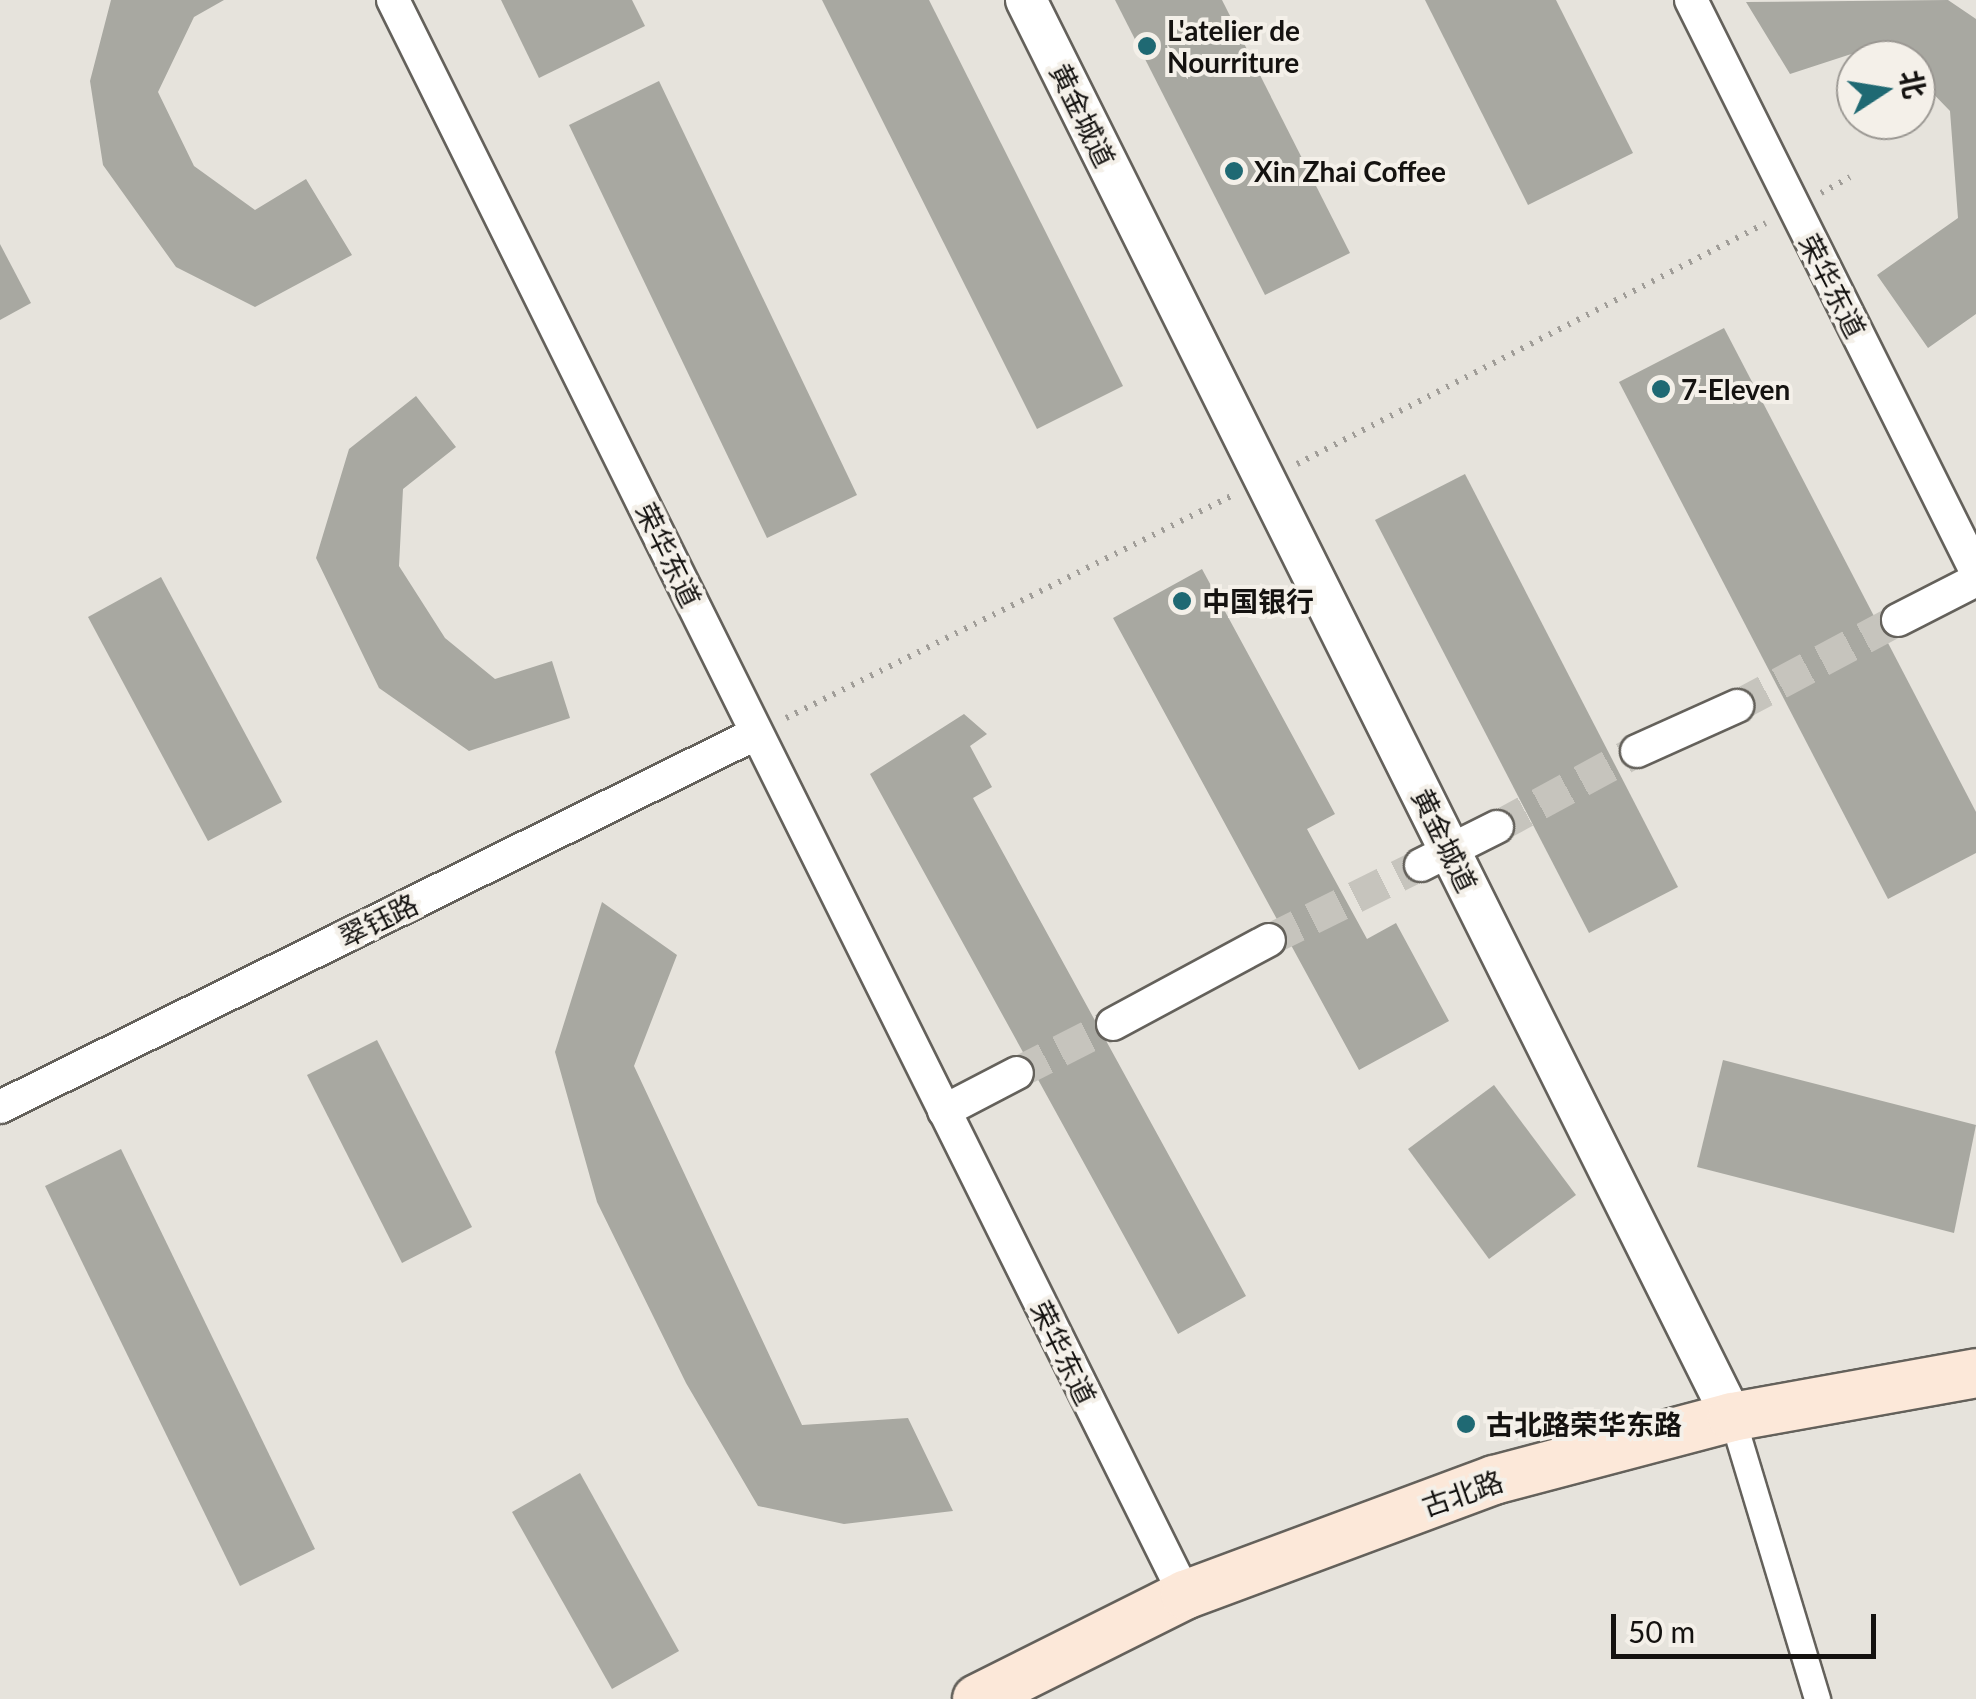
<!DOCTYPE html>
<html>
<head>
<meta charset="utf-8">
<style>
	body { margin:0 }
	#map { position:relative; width:1976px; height:1699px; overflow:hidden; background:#e6e3dc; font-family:Lato,"Noto Sans SC",sans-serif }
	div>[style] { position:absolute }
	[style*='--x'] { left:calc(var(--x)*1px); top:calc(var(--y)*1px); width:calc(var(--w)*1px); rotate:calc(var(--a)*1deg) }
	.building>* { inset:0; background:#a8a8a1 }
	.minor-tunnel>* { height:32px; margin-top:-16px; transform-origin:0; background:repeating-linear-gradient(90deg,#c6c4bd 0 32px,transparent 0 48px) }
	.path>* { height:6px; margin-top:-3px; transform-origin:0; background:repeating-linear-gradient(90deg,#a09d98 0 2.5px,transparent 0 10.5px) }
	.roads { filter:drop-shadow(2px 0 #64615b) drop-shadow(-2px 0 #64615b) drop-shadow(0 2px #64615b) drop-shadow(0 -2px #64615b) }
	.pedestrian>* { height:25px; margin:-12.5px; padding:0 12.5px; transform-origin:12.5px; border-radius:12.5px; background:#fff }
	.minor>* { height:32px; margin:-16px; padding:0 16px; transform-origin:16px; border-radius:16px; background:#fff }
	.tertiary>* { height:40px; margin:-20px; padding:0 20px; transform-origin:20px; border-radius:20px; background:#fff }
	.secondary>* { height:48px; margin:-24px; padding:0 24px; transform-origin:24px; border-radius:24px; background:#fce8d9 }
	.dots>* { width:28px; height:28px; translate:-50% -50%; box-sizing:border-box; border:5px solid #f4f0e9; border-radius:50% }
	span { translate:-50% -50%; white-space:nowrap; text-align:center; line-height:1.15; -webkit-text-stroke:8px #f4f0e9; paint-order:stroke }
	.poi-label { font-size:28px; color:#141210; font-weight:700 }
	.left { translate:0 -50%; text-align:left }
	.street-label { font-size:28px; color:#141210 }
	.north { position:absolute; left:1836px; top:40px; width:100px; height:100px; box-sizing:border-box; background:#f4f0e9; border:2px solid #9a9792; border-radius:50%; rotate:78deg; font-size:28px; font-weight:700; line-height:40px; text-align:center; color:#141210 }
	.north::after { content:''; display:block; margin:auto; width:35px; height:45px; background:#1f6973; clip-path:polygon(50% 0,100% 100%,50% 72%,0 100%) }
	.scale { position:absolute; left:1611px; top:1614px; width:265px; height:45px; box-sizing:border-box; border:5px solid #141210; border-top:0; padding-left:12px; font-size:30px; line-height:35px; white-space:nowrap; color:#141210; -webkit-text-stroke:8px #f4f0e9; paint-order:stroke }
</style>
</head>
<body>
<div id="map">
	<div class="building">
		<i style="clip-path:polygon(111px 0,224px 0,194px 17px,158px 92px,194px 166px,255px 210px,306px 179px,352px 255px,255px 307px,176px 267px,103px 165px,90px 81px)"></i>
		<i style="clip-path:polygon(501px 0,632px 0,645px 26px,539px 78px)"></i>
		<i style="clip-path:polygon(822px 0,929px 0,1123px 386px,1037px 429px)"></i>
		<i style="clip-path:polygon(1115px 0,1222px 0,1350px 253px,1265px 295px)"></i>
		<i style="clip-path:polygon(1425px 0,1556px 0,1633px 153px,1528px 205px)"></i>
		<i style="clip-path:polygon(1948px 0,1976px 19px,1976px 314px,1928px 348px,1877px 275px,1958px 218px,1950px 111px,1916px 76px,1916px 60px,1901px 60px,1885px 43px,1790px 74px,1746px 2px)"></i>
		<i style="clip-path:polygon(659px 81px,857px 495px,767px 538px,569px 125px)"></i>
		<i style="clip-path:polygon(0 244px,31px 303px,0 320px)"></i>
		<i style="clip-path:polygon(1724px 328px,1976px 812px,1976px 853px,1888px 899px,1619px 382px)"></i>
		<i style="clip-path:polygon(416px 396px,456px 447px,403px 489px,399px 566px,445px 638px,495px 679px,552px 661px,570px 718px,469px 751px,379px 688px,316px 558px,349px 449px)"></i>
		<i style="clip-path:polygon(1465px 474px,1678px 887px,1589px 933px,1375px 520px)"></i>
		<i style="clip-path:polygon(1202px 569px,1335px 814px,1307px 829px,1367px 939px,1396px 923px,1449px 1021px,1359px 1070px,1113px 618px)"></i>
		<i style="clip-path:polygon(161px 577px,282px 802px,208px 841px,88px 617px)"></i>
		<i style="clip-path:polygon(964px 714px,987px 734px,970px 746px,992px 787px,973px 798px,1246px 1296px,1178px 1334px,870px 774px)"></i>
		<i style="clip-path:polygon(602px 902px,677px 955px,634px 1066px,802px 1425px,908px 1418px,953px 1511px,844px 1524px,758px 1506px,686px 1383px,597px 1202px,555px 1052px)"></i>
		<i style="clip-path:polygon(377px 1040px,472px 1227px,402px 1263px,307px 1075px)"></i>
		<i style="clip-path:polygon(1723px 1060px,1976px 1125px,1954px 1233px,1697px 1167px)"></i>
		<i style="clip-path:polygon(1494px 1085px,1576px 1195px,1489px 1259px,1408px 1149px)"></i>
		<i style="clip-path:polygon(121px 1149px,315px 1549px,240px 1586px,45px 1186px)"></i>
		<i style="clip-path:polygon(580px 1473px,679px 1651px,612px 1689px,512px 1512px)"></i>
	</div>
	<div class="minor-tunnel">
		<i style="--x:1737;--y:706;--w:183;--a:-28.1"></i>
		<i style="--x:1497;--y:827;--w:159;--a:-28.5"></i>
		<i style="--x:1269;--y:940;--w:169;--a:-26.3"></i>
		<i style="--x:1017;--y:1073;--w:108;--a:-27"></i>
	</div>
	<div class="path">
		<i style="--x:1821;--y:193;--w:33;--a:-29"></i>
		<i style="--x:1297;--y:464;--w:527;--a:-27.2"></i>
		<i style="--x:786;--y:718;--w:498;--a:-26.5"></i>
	</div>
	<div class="roads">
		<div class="pedestrian">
			<i style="--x:1732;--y:1417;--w:295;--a:73.2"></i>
		</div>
		<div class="minor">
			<i style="--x:393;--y:0;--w:1781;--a:63.59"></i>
			<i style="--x:1691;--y:0;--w:638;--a:63.48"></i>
			<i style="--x:1898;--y:620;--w:88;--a:-27.1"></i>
			<i style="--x:1637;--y:751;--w:110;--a:-24.2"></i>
			<i style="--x:1421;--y:865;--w:85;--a:-26.6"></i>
			<i style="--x:1113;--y:1024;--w:177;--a:-28.3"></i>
			<i style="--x:0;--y:1107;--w:844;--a:-26.29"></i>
			<i style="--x:944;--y:1111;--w:82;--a:-27.5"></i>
		</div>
		<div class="tertiary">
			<i style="--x:1026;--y:0;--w:1583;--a:63.52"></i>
		</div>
		<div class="secondary">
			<i style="--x:977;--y:1699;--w:233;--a:-26.6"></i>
			<i style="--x:1185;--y:1595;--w:330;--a:-20.4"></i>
			<i style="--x:1494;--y:1480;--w:246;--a:-14.8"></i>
			<i style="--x:1732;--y:1417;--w:248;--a:-10.2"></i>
		</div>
	</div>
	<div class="dots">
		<i style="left:1147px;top:46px;background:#1f6973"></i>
		<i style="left:1234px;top:171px;background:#1f6973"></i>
		<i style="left:1661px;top:389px;background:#1f6973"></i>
		<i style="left:1182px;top:601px;background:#1f6973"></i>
		<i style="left:1466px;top:1424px;background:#1f6973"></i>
	</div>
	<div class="poi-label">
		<span class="left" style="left:1167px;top:46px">L'atelier de<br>Nourriture</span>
		<span class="left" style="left:1254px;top:171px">Xin Zhai Coffee</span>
		<span class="left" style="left:1681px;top:389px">7-Eleven</span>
		<span class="left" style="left:1202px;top:601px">中国银行</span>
		<span class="left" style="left:1486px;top:1424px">古北路荣华东路</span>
	</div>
	<div class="street-label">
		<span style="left:1083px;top:115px;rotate:64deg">黄金城道</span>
		<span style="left:1833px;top:286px;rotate:63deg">荣华东道</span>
		<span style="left:669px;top:555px;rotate:64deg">荣华东道</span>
		<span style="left:1445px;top:840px;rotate:64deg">黄金城道</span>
		<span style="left:378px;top:920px;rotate:-26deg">翠钰路</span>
		<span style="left:1064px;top:1353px;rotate:64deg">荣华东道</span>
		<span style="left:1462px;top:1493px;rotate:-19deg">古北路</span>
	</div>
	<div class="north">北</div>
	<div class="scale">50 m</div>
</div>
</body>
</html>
